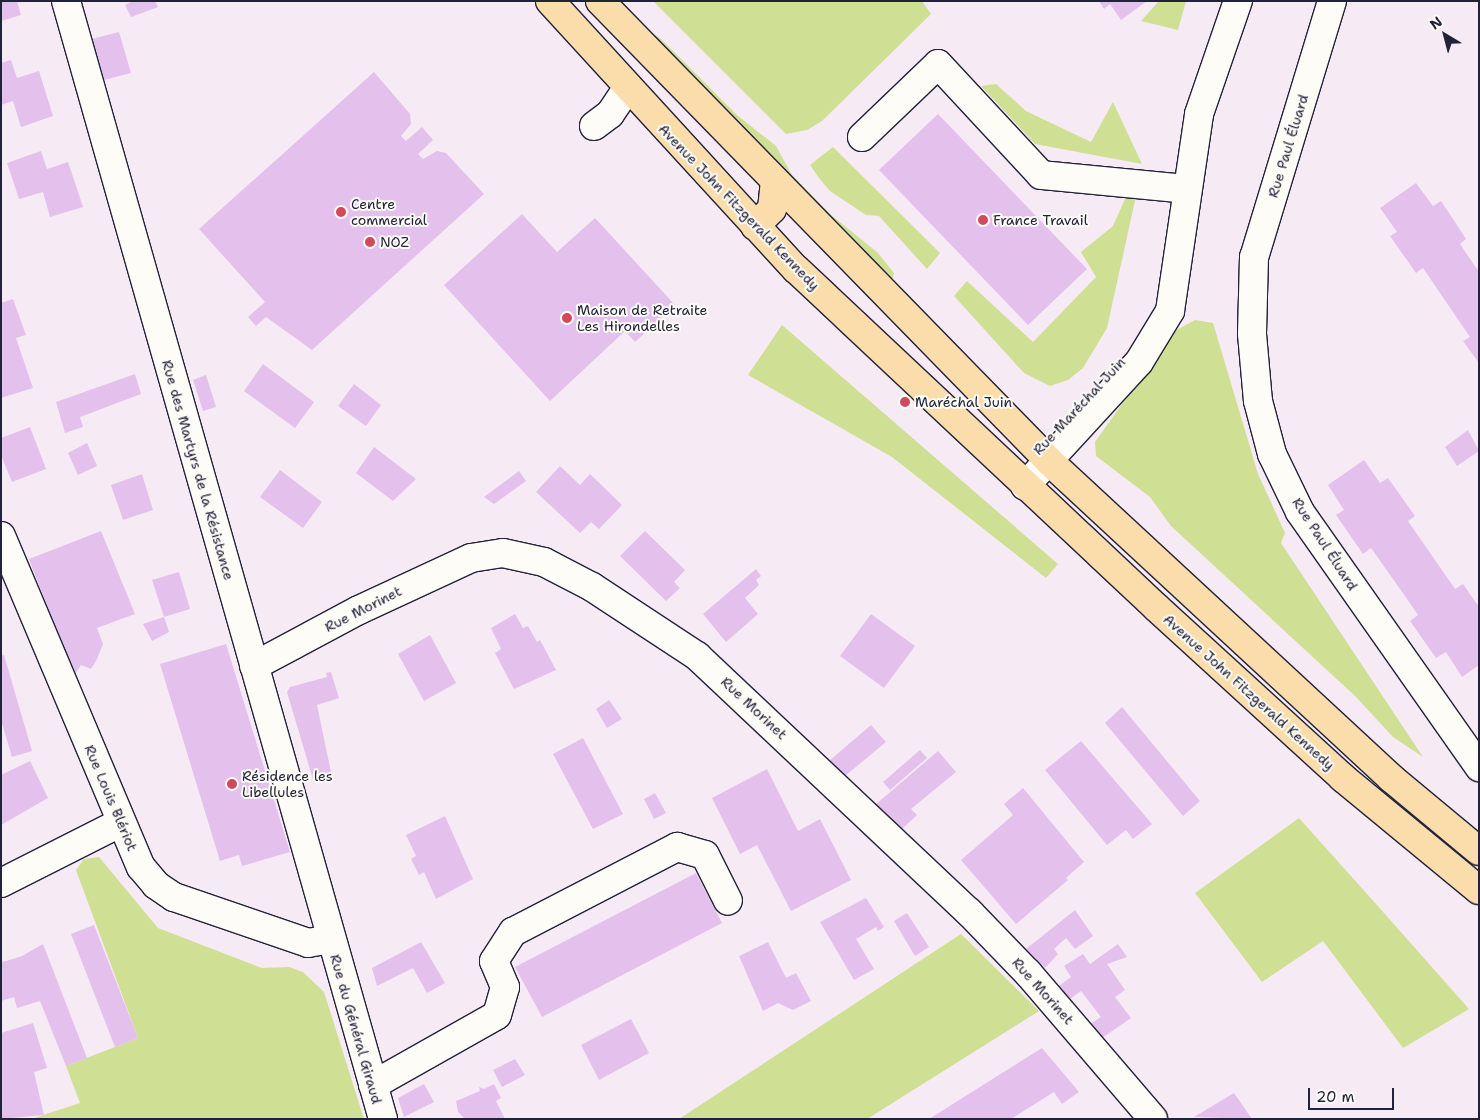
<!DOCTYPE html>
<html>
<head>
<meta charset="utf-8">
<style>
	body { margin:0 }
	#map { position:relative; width:1480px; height:1120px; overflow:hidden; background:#f6eaf4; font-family:"Shantell Sans",sans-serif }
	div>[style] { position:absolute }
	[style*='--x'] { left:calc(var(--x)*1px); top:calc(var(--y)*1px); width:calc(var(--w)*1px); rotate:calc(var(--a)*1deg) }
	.green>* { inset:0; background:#cfe094 }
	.building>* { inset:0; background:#e4c1ed }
	.roads { filter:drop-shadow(1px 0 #22223b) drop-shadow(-1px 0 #22223b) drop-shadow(0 1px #22223b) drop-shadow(0 -1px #22223b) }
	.minor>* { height:28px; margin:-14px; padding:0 14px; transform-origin:14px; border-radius:14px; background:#fdfcf7 }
	.major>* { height:28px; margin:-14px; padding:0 14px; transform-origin:14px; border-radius:14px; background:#faddab }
	.dots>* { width:14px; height:14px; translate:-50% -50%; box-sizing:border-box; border:2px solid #fdfcf7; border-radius:50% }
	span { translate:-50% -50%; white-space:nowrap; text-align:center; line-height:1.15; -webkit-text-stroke:4px #fdfcf7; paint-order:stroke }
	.street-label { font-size:14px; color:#22223b }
	.poi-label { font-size:14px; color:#22223b }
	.left { translate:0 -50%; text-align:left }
	.frame { position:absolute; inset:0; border:2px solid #22223b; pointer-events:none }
	.north { position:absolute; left:1420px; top:10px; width:50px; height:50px; -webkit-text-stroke:4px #fdfcf7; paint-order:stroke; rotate:323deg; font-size:14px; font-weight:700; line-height:20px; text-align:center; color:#22223b }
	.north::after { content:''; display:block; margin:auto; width:18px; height:22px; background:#22223b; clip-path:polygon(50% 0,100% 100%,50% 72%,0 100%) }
	.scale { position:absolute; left:1308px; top:1088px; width:86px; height:22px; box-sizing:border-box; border:2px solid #22223b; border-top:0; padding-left:6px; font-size:15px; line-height:18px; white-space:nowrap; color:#22223b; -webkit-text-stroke:4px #fdfcf7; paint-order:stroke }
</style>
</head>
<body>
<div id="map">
	<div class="green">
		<i style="clip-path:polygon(653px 1px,922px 1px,931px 14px,822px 121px,807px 130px,786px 134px)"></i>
		<i style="clip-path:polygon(1159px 1px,1186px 1px,1178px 30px,1141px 21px)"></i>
		<i style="clip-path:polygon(641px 27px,660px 38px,737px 115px,776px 146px,792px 175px,830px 214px,878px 253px,894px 273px,891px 286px)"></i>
		<i style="clip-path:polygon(996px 84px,1026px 111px,1091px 142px,1113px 102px,1142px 164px,1035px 144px,981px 86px)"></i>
		<i style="clip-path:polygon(833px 147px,940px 253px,927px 269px,879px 216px,866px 215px,830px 191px,819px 178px,810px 165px)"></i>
		<i style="clip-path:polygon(1136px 196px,1107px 328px,1083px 368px,1068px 380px,1050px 386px,1024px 373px,954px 296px,967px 281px,1033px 342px,1096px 277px,1081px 252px,1113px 226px,1125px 199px)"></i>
		<i style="clip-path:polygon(1195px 320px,1213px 323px,1258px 474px,1285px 533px,1281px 543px,1423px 757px,1393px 737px,1355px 696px,1171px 526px,1150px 497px,1096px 456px,1095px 442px,1173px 332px)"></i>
		<i style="clip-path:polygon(782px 325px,1058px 564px,1046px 578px,892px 457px,748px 375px)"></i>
		<i style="clip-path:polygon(1299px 818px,1376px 904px,1469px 1009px,1403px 1048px,1323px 941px,1262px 982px,1195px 893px)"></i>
		<i style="clip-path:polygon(99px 857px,158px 928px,262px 968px,289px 967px,303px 972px,324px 992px,364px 1119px,31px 1119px,80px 1103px,66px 1066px,138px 1038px,76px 870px,84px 859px)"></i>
		<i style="clip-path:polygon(961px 934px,1039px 1011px,867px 1119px,679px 1119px)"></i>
	</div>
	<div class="building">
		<i style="clip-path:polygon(1px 1px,17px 1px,21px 15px,1px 21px)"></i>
		<i style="clip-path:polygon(133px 1px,155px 1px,158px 7px,131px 17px,125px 5px)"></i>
		<i style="clip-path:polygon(1099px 1px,1147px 1px,1121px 20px,1110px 4px,1104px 9px)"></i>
		<i style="clip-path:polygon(119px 32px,131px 73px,104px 80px,92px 39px)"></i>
		<i style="clip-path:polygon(11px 60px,17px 78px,39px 71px,53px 116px,21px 127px,13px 101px,1px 105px,1px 63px)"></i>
		<i style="clip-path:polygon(374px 72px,410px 114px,411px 124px,401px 136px,406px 141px,422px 127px,433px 140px,418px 154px,423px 159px,437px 151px,446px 153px,484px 194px,312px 350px,266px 317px,256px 326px,248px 317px,265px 302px,199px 229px)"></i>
		<i style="clip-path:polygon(938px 114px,1087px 269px,1028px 325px,879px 170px)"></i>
		<i style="clip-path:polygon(41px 151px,47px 169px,68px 162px,83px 207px,50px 217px,43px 192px,19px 199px,7px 163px)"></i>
		<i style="clip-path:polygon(1416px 183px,1433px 206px,1441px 201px,1453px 219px,1466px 239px,1460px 244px,1479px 272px,1479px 363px,1463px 341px,1470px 337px,1423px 268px,1416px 273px,1390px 236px,1397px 232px,1380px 208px)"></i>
		<i style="clip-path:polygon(522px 214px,557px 252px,595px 218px,675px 305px,635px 342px,625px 331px,550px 401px,444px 285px)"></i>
		<i style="clip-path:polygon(13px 299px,26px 335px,16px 338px,33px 388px,1px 398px,1px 303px)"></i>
		<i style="clip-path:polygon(263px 364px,314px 402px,295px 428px,244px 391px)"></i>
		<i style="clip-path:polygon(135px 374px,141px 394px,80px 417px,83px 427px,65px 433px,56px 402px)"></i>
		<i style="clip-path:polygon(206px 375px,216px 407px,203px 411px,193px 380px)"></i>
		<i style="clip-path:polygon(354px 384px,381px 405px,366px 426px,338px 406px)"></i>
		<i style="clip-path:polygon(30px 427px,46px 469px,12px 482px,1px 455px,1px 438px)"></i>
		<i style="clip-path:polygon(1468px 430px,1479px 451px,1457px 466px,1445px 447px)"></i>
		<i style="clip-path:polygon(87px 443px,97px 466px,78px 475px,68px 453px)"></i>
		<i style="clip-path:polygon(374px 447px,416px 479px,393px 501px,356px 473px)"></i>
		<i style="clip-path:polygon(1364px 460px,1380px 483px,1388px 478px,1415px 516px,1408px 521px,1455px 589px,1463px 584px,1479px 607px,1479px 665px,1462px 677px,1446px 652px,1436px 658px,1410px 621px,1418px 615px,1405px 596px,1371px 548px,1363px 554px,1336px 515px,1344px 510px,1328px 485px)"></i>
		<i style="clip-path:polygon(560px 466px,580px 485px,590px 474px,622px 505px,599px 529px,591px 522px,580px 533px,536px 492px)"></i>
		<i style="clip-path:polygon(280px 470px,322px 502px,303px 528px,260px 497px)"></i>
		<i style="clip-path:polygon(519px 471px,526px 481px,494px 504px,484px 497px)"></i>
		<i style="clip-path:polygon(142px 474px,153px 510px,123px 520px,111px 485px)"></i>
		<i style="clip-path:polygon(101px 531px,135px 614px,97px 628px,103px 644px,97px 659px,91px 669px,81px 665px,74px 676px,29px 559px)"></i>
		<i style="clip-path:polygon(645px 531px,685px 570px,674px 582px,680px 588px,666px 601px,620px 556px)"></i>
		<i style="clip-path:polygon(756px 569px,761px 576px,756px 580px,759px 585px,745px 598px,758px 614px,726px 642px,703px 614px)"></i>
		<i style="clip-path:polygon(179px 572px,190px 609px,164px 617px,152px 580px)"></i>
		<i style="clip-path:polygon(515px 614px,523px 628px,528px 626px,537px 642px,540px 640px,556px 670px,514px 689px,495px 653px,501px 649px,491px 628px)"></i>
		<i style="clip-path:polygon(871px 614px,915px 646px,884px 688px,840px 656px)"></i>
		<i style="clip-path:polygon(164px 617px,169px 632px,152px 641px,143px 624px)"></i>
		<i style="clip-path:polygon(430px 635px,456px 683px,424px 701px,398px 654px)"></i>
		<i style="clip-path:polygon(226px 644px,290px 852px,242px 866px,239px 855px,220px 861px,160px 664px)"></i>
		<i style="clip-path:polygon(4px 655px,32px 751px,12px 757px,1px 720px,1px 656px)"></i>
		<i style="clip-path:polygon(331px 672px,339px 698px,317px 705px,332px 777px,314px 783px,287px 692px,290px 687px,327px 677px,326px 673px)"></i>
		<i style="clip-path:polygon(609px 700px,622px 719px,607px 728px,596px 709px)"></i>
		<i style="clip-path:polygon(1122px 707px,1200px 801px,1183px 816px,1105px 723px)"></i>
		<i style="clip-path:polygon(871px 725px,886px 742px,845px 776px,829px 761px)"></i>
		<i style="clip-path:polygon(583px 738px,623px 814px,593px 829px,553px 754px)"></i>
		<i style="clip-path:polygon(1081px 741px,1152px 824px,1133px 839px,1126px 830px,1107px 845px,1045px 770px)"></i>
		<i style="clip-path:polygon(920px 750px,927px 758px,890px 790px,883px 782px)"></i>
		<i style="clip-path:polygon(938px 751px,956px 772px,911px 809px,917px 815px,901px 830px,875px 805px)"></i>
		<i style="clip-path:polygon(30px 761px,48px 798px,1px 825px,1px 775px)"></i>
		<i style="clip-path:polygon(767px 769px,798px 831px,820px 819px,851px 880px,791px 911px,757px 845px,740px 854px,712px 798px)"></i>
		<i style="clip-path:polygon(1023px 788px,1084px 862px,1066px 878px,1068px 880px,1016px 924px,961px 860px,1013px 815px,1004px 804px)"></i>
		<i style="clip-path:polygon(655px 793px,666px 813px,654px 819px,644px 799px)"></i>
		<i style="clip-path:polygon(445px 816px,473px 879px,436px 899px,424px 872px,419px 875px,411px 859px,416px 856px,406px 835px)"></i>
		<i style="clip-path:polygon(696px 873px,722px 923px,542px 1017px,515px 967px)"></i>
		<i style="clip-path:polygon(866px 898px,884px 927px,878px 931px,876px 927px,856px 939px,874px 969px,854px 980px,820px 922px)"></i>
		<i style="clip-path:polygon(1075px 910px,1093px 936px,1075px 949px,1066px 938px,1054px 949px,1058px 954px,1045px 968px,1026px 949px)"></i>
		<i style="clip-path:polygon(907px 913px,929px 947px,915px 956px,894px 921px)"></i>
		<i style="clip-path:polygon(94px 925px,138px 1038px,115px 1047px,71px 934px)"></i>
		<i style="clip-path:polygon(421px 942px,445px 983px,427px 993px,413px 968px,377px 986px,372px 968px)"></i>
		<i style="clip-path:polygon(768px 942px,786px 978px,796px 973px,811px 1001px,793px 1010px,778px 1003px,763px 1011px,739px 956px)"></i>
		<i style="clip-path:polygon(43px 944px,87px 1058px,66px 1066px,40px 1001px,17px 1008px,14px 997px,1px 1001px,1px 959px,3px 962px,22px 956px)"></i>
		<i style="clip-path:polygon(1118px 944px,1127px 957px,1107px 964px,1125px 990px,1115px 997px,1131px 1018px,1102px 1038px,1090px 1024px,1101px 1017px,1081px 991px,1070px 999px,1059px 986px,1071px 977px,1064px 966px,1083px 954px,1090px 964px)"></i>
		<i style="clip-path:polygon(631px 1019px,649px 1053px,599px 1080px,581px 1045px)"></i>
		<i style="clip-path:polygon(33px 1023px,47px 1068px,34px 1072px,44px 1115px,1px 1119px,1px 1033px)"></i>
		<i style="clip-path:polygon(1042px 1048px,1079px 1092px,1062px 1104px,1054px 1092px,1011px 1119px,929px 1119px)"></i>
		<i style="clip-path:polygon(515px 1059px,525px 1075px,502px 1087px,493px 1070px)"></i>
		<i style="clip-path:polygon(424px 1084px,434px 1102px,404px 1117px,398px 1098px)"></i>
		<i style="clip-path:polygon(494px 1084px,501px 1098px,496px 1101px,505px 1119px,465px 1119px,458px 1112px,456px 1101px,480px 1091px,479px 1087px,484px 1089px)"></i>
		<i style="clip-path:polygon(1234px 1093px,1252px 1119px,1194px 1117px)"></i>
	</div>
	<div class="roads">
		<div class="minor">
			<i style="--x:66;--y:1;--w:1162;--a:74.17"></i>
			<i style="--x:1332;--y:1;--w:268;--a:106.9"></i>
			<i style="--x:1254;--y:257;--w:77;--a:91.5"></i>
			<i style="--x:1252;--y:334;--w:67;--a:84.9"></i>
			<i style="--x:1258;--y:401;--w:55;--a:75.2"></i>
			<i style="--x:1272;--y:454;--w:64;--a:64.2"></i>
			<i style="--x:1300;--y:512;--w:312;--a:54.9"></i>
			<i style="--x:594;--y:126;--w:20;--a:-37"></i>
			<i style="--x:610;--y:114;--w:30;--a:-56"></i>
			<i style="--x:862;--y:137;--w:105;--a:-43.8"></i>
			<i style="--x:938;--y:64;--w:151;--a:47.1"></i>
			<i style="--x:1041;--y:175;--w:147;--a:5.5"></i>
			<i style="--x:1025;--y:486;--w:168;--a:-47.4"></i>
			<i style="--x:1139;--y:362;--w:60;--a:-58.7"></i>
			<i style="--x:1170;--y:311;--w:199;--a:-81.6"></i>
			<i style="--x:1199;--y:114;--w:120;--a:-71"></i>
			<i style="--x:1;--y:536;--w:359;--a:67.1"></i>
			<i style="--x:141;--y:867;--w:23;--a:50"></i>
			<i style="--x:156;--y:885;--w:22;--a:34"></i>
			<i style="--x:174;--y:897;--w:142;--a:18.9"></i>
			<i style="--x:308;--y:943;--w:22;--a:-10"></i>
			<i style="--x:254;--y:666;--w:119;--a:-28.1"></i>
			<i style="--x:359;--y:610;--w:123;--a:-24.9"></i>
			<i style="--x:471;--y:558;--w:32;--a:-9"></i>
			<i style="--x:503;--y:553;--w:42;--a:12.4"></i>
			<i style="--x:544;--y:562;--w:54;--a:27.5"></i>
			<i style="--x:592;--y:587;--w:126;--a:33.3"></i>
			<i style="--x:697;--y:656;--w:374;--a:43.3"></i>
			<i style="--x:969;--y:912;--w:85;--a:46"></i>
			<i style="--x:1028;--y:973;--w:192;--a:49.4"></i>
			<i style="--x:1;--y:883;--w:133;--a:-26.8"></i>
			<i style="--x:373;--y:1085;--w:142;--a:-29.4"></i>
			<i style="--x:497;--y:1015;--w:29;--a:-74"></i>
			<i style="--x:505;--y:987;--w:28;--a:-113"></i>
			<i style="--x:494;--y:961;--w:35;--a:-57"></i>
			<i style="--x:513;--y:932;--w:185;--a:-27.4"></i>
			<i style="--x:677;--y:847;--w:29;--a:16"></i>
			<i style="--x:705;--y:855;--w:51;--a:63.4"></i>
		</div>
		<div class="major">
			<i style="--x:550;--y:1;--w:364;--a:47.5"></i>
			<i style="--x:796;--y:269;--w:495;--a:43.2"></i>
			<i style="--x:1157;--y:608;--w:252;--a:42.4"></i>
			<i style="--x:1343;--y:778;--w:176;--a:39.5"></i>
			<i style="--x:600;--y:1;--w:644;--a:45.69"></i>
			<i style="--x:1050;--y:462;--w:465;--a:42.8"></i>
			<i style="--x:1391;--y:778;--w:114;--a:39.7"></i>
			<i style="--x:755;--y:226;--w:24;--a:-45"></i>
			<i style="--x:772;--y:209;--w:28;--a:-84"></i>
		</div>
	</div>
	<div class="dots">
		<i style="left:341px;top:212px;background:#d1495b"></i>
		<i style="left:983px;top:220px;background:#d1495b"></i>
		<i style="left:370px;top:242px;background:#d1495b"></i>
		<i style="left:567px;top:318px;background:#d1495b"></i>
		<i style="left:905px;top:402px;background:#d1495b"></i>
		<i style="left:232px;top:784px;background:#d1495b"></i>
	</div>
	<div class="street-label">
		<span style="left:1288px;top:146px;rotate:-73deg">Rue Paul Éluard</span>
		<span style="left:739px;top:207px;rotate:46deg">Avenue John Fitzgerald Kennedy</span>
		<span style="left:1079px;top:406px;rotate:-47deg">Rue Maréchal Juin</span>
		<span style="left:198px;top:470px;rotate:74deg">Rue des Martyrs de la Résistance</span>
		<span style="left:1325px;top:544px;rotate:57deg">Rue Paul Éluard</span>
		<span style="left:363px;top:609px;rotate:-27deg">Rue Morinet</span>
		<span style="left:1249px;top:692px;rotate:42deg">Avenue John Fitzgerald Kennedy</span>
		<span style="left:754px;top:708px;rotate:43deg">Rue Morinet</span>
		<span style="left:111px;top:798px;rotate:67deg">Rue Louis Blériot</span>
		<span style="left:1043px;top:991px;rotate:48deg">Rue Morinet</span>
		<span style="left:356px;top:1029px;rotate:74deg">Rue du Général Giraud</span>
	</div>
	<div class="poi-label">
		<span class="left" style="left:351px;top:212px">Centre<br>commercial</span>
		<span class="left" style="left:993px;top:220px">France Travail</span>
		<span class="left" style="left:380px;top:242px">NOZ</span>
		<span class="left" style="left:577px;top:318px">Maison de Retraite<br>Les Hirondelles</span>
		<span class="left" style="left:915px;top:402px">Maréchal Juin</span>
		<span class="left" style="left:242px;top:784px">Résidence les<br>Libellules</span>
	</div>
	<div class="frame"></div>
	<div class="north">N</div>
	<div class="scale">20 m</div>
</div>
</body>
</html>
